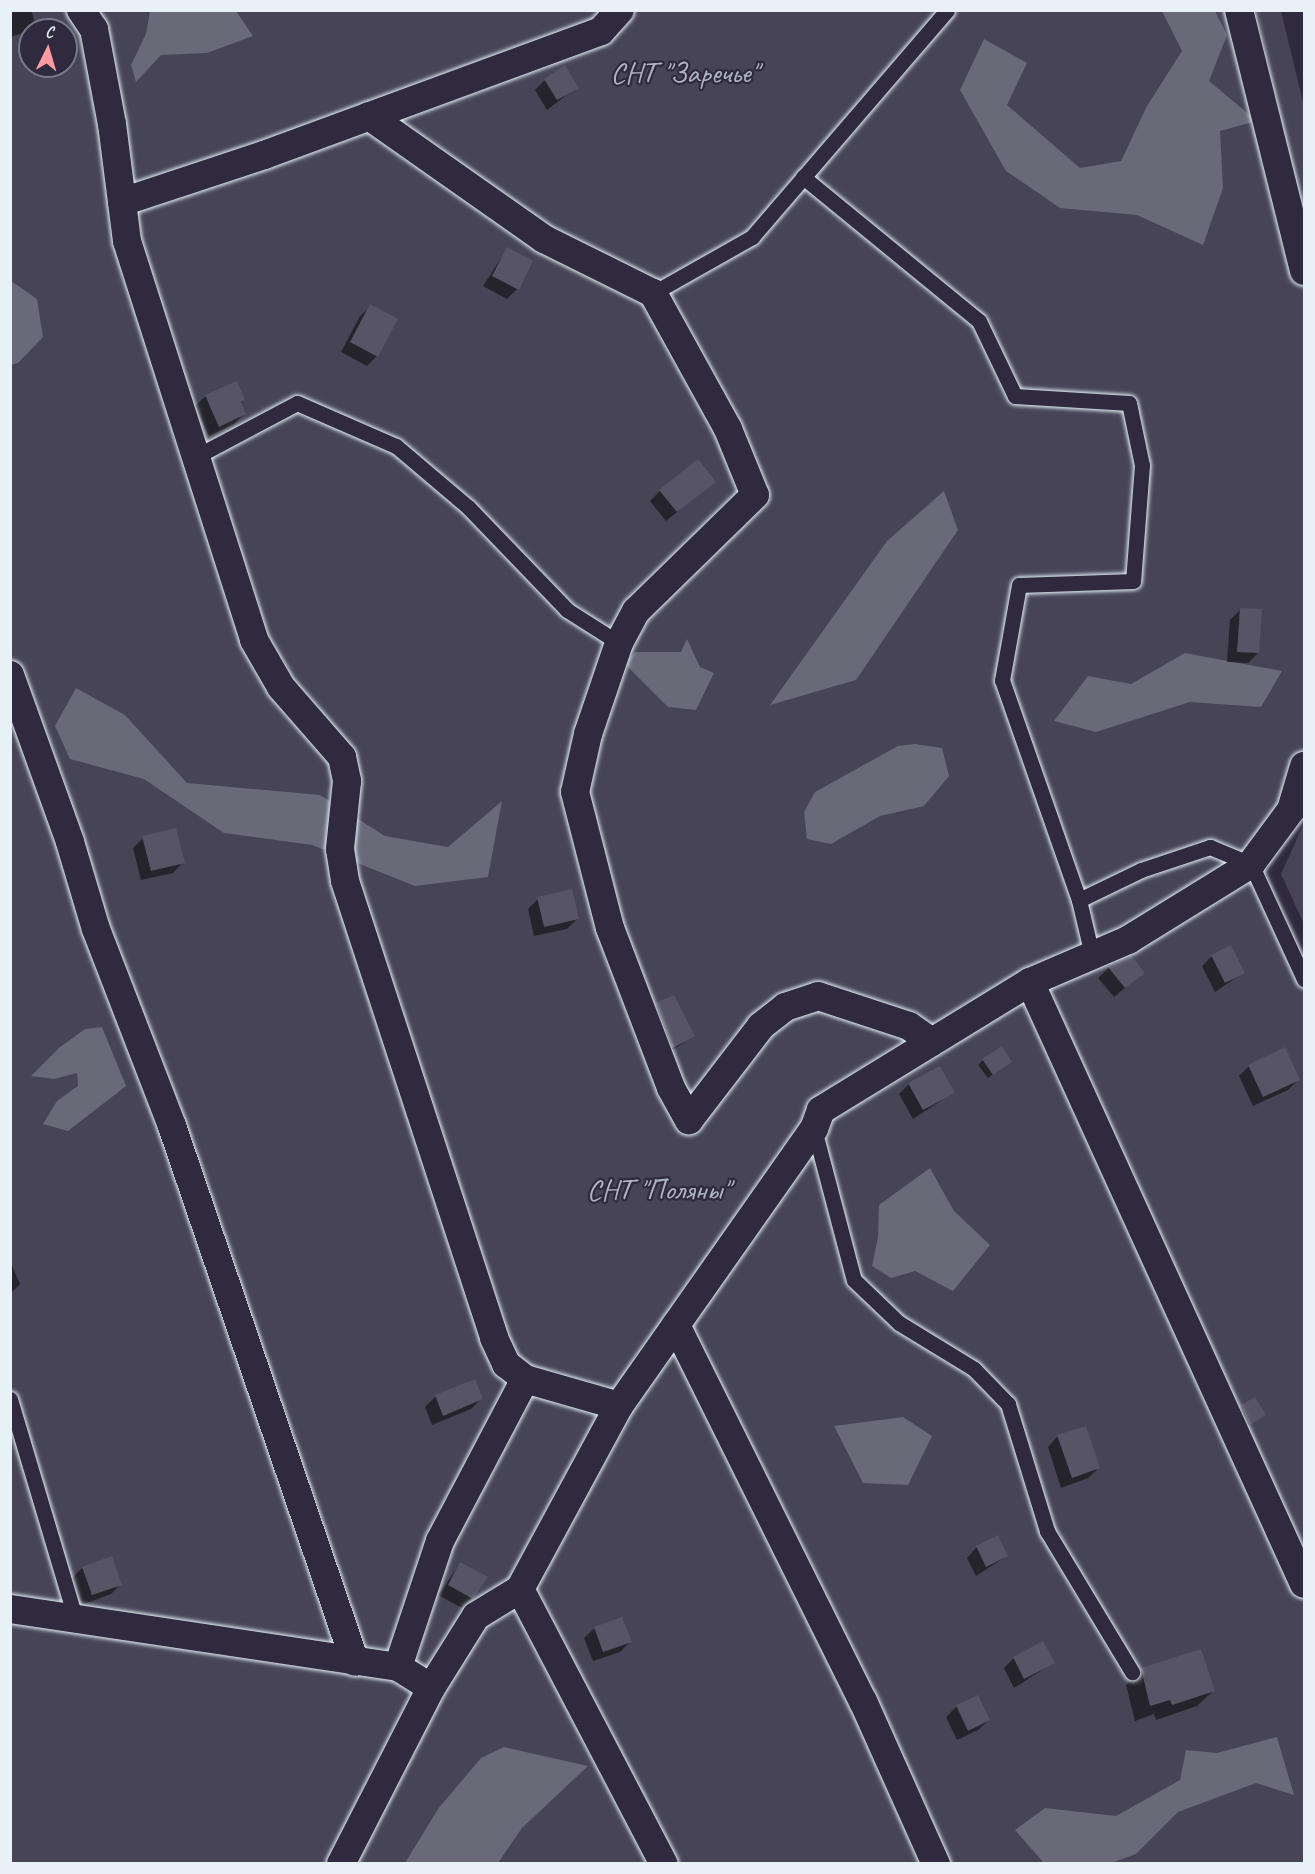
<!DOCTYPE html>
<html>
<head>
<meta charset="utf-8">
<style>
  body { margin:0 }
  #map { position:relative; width:1315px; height:1874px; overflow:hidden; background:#2f2a3d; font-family:Caveat,sans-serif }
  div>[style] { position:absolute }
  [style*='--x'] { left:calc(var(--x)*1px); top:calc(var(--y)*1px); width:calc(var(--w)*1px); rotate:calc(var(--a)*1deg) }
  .green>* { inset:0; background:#464455 }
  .water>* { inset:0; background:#696978 }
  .shadow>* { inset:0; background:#0007 }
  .building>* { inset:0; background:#575565 }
  .roads { filter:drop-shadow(0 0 2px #e8f1f8) drop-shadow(0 0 2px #e8f1f8) }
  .lane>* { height:15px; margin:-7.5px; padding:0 7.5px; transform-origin:7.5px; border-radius:7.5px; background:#2f2a3d }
  .street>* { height:28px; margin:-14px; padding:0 14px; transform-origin:14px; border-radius:14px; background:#2f2a3d }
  span { translate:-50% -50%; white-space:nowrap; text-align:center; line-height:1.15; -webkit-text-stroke:4.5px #2f2a3d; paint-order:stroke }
  .park-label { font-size:30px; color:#afb4bf }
  .frame { position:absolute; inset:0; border:12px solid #e8f1f8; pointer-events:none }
  .north { position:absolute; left:18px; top:18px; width:60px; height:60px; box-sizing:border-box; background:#2f2a3d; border:2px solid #797a88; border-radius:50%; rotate:5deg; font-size:16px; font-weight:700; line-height:24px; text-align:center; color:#e8f1f8 }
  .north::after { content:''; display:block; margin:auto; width:21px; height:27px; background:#ff9aa2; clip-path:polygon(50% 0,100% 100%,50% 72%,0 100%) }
</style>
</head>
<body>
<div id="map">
  <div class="green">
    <div style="clip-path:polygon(evenodd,11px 11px,1239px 11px,1304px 271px,1304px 766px,1251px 864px,1304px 979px,1304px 1863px,11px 1864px,11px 11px,30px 30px,66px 30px,66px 66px,30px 66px,30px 30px)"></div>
    <div style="clip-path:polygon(1257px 11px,1281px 11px,1304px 106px,1304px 226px)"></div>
    <div style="clip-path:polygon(1304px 823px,1304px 924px,1281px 874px)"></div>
  </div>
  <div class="water">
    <div style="clip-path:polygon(150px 11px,236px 11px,253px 36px,207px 53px,161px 55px,136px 82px,131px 65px,146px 34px)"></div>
    <div style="clip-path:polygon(1162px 11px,1215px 11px,1227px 35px,1209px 81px,1257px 121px,1220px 131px,1223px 188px,1203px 245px,1137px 215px,1060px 208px,1006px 171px,960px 90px,984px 39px,1027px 63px,1007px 105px,1080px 168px,1121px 161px,1147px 106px,1182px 51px)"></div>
    <div style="clip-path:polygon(11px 281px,37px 299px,43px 337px,18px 363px,11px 365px)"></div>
    <div style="clip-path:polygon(944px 491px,958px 530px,856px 680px,770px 705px,887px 541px)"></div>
    <div style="clip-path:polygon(687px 639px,700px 667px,714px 673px,696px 710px,668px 707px,625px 664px,635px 652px,681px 652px)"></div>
    <div style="clip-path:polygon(1185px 653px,1282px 671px,1261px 707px,1190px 702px,1096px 732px,1054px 721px,1088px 676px,1131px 684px)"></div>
    <div style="clip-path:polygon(76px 688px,125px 715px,187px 783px,320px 795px,385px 836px,448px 847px,502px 801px,488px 877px,415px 886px,312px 845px,224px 833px,144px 779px,70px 759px,55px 726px)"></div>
    <div style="clip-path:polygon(915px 744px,942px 748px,949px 776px,924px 806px,880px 816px,831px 844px,807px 839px,804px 812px,815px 792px,898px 746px)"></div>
    <div style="clip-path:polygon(102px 1027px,126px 1086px,68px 1131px,43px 1124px,57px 1101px,78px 1086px,77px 1073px,54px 1079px,31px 1076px,59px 1048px,85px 1029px)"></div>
    <div style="clip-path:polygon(930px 1168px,954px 1211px,990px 1245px,953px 1291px,915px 1271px,891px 1278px,872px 1266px,878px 1237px,879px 1205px)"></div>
    <div style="clip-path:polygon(903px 1417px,932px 1436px,908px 1485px,863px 1483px,834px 1426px)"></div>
    <div style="clip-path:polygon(1277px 1737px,1294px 1795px,1256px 1783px,1178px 1812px,1136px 1854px,1111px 1863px,1044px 1863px,1015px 1830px,1045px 1808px,1116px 1816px,1180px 1780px,1186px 1750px,1217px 1753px)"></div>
    <div style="clip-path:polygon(504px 1747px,588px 1766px,522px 1828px,498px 1863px,405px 1863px,438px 1809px,481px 1758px)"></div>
  </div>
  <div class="shadow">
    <div style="clip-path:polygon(10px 10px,31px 10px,35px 23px,24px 33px,10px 37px)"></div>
    <div style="clip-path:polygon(545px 80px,577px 87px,547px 110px,535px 90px)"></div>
    <div style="clip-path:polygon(507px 249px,517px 289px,507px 299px,483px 286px)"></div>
    <div style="clip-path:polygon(371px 306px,377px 356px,367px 366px,341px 352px,360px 316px)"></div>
    <div style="clip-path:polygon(206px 396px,244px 400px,240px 404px,244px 414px,234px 424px,209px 436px,195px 406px)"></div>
    <div style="clip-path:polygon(714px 482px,666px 521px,650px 501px,660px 491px)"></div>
    <div style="clip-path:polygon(1241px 609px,1258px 653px,1248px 663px,1227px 662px,1230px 620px)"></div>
    <div style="clip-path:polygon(143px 838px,183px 862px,173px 873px,141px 880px,133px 848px)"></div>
    <div style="clip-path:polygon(538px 899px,577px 919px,567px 929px,534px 936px,528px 909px)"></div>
    <div style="clip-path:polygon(1212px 956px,1243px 973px,1215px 992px,1202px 966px)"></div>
    <div style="clip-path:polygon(1131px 958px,1143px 973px,1114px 997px,1098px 978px,1108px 968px)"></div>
    <div style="clip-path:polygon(657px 1005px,693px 1036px,663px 1057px,647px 1015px)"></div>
    <div style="clip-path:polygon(983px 1060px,1010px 1062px,988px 1078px,978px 1065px)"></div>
    <div style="clip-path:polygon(1249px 1066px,1298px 1080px,1288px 1090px,1253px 1106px,1239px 1076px)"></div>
    <div style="clip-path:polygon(909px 1084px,953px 1093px,913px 1119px,899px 1094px)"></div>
    <div style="clip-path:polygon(10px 1261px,20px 1284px,10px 1294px)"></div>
    <div style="clip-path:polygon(474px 1381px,481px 1399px,471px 1409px,432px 1425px,425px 1407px,435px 1397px)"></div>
    <div style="clip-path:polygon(1242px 1407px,1264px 1415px,1245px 1428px,1237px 1411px)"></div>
    <div style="clip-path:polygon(1058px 1436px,1099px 1468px,1088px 1478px,1061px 1488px,1048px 1447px)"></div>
    <div style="clip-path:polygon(977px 1547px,1007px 1556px,976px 1576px,967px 1558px)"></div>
    <div style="clip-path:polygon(460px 1564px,472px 1598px,462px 1608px,438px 1595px)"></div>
    <div style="clip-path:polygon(82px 1568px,121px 1584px,111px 1594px,82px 1605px,72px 1578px)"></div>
    <div style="clip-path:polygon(595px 1628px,630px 1642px,620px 1652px,593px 1661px,584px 1638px)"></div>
    <div style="clip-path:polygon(1014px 1658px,1053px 1663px,1014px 1688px,1004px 1668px)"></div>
    <div style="clip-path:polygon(1142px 1670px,1213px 1691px,1197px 1706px,1156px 1720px,1154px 1714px,1135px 1721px,1126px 1685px)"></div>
    <div style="clip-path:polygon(978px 1697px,989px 1720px,978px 1730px,957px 1740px,946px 1717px,956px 1707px)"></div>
  </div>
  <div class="building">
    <div style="clip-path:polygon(565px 65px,579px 88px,557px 100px,544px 79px)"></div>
    <div style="clip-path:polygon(507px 247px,533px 261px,519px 290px,492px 276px)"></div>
    <div style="clip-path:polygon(370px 304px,398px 319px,378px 357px,350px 342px)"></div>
    <div style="clip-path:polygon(237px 381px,245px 400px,241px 402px,246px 414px,219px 427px,205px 395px)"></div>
    <div style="clip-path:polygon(698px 459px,716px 482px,677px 512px,659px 490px)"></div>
    <div style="clip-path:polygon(1240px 608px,1262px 609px,1259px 653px,1237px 652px)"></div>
    <div style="clip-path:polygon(176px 828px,185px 863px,151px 871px,142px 836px)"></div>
    <div style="clip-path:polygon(572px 889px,579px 919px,544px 927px,537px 897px)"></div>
    <div style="clip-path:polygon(1231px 945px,1245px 973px,1225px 983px,1211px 955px)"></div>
    <div style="clip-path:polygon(1132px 956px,1145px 973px,1125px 988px,1108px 967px)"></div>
    <div style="clip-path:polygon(674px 995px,695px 1036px,673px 1048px,656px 1003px)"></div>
    <div style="clip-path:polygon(1002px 1046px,1012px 1062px,993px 1075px,982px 1059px)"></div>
    <div style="clip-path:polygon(1285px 1047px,1300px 1080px,1263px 1097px,1248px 1065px)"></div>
    <div style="clip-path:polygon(940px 1066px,955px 1093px,923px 1110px,908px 1083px)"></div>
    <div style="clip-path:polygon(475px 1379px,483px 1399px,443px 1416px,435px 1395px)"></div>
    <div style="clip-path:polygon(1255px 1397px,1266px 1415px,1250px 1425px,1241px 1405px)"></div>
    <div style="clip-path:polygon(1086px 1426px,1100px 1468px,1072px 1478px,1057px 1435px)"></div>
    <div style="clip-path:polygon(998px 1535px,1008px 1556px,986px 1567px,976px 1546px)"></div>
    <div style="clip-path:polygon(112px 1556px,122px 1585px,92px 1595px,82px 1567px)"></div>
    <div style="clip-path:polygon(460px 1562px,488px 1577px,473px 1599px,448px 1585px)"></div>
    <div style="clip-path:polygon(622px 1617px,632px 1642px,603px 1652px,594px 1627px)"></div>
    <div style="clip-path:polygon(1043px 1641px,1055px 1663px,1024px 1679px,1013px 1657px)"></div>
    <div style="clip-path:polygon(1201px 1649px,1215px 1691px,1172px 1705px,1170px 1700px,1150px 1706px,1141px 1668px)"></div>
    <div style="clip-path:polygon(978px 1695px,990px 1720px,968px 1731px,956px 1705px)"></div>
  </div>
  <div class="roads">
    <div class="lane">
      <div style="--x:803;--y:177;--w:227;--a:39.3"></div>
      <div style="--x:979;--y:321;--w:83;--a:64.4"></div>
      <div style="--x:1015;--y:396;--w:114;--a:3.5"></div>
      <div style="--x:1129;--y:403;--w:63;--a:78.2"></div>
      <div style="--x:1142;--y:465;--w:116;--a:94.4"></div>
      <div style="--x:1133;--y:581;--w:114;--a:178"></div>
      <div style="--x:1019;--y:585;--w:97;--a:100.1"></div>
      <div style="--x:1002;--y:680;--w:233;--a:70.7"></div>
      <div style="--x:1079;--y:900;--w:57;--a:76.7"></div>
      <div style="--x:653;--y:293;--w:114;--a:-29.5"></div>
      <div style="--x:752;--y:237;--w:299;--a:-49.3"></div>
      <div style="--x:197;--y:456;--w:113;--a:-27.9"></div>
      <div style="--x:297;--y:403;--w:108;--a:23.5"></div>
      <div style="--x:396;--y:446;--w:94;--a:40.3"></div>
      <div style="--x:468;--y:507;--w:143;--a:46.1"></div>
      <div style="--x:567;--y:610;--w:62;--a:32.4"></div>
      <div style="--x:1079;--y:900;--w:69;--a:-25.8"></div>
      <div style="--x:1141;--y:870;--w:73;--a:-18.4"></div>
      <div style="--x:1210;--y:847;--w:44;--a:22.5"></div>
      <div style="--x:1251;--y:864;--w:127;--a:65.3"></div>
      <div style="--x:814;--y:1129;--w:156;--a:75.2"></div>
      <div style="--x:854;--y:1280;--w:62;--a:43.7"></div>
      <div style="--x:899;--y:1323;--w:88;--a:31.5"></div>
      <div style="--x:974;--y:1369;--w:49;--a:45.8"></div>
      <div style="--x:1008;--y:1404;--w:133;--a:72.9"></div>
      <div style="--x:1047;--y:1531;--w:165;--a:58.9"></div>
      <div style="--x:10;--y:1399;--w:231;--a:73.4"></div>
    </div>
    <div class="street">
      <div style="--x:81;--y:10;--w:23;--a:56"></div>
      <div style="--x:94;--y:29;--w:97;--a:79.3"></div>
      <div style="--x:112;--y:124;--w:118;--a:82.7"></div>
      <div style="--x:127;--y:241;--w:419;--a:72.3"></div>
      <div style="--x:254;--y:640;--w:54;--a:60.1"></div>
      <div style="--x:281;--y:687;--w:93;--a:48.9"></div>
      <div style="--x:342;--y:757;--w:25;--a:78"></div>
      <div style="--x:347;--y:781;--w:68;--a:95.9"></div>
      <div style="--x:340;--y:849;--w:32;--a:81"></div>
      <div style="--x:345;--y:881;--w:481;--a:71.9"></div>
      <div style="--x:494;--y:1338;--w:29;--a:65"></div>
      <div style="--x:506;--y:1364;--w:24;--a:38"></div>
      <div style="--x:525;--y:1379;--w:98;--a:16"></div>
      <div style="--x:1239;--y:10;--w:269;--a:76"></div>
      <div style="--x:369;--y:116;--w:214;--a:35.1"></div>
      <div style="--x:544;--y:239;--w:122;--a:26.4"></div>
      <div style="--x:653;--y:293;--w:155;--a:61.1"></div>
      <div style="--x:728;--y:429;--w:71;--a:67.8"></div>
      <div style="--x:755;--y:495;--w:166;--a:135.7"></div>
      <div style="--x:636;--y:611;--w:36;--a:118"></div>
      <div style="--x:619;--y:643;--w:96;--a:108.8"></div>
      <div style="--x:588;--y:734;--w:59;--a:102.6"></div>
      <div style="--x:575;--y:792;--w:140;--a:75.6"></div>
      <div style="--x:610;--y:928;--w:171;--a:69.1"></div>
      <div style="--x:671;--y:1088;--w:37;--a:61"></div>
      <div style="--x:689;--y:1120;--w:118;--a:-52.5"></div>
      <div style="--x:761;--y:1026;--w:31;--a:-38"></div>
      <div style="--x:785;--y:1007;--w:35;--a:-18"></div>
      <div style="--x:818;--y:996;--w:96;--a:18.2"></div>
      <div style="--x:909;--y:1026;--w:28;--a:35"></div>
      <div style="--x:122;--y:202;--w:150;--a:-18.3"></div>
      <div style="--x:264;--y:155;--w:359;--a:-20.2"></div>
      <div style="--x:601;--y:31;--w:28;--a:-48"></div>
      <div style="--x:10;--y:675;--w:177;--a:70.2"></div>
      <div style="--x:70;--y:842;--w:91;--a:73.4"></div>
      <div style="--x:96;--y:929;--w:211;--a:68.9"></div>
      <div style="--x:172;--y:1126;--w:566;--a:71.15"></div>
      <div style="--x:1030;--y:982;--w:661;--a:65.53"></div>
      <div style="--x:676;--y:1325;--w:420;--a:63.6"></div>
      <div style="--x:863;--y:1701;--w:179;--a:65.9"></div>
      <div style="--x:520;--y:1589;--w:310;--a:62.4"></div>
      <div style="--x:10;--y:1609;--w:392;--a:8.5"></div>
      <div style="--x:398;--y:1667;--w:39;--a:32"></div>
      <div style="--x:398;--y:1667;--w:133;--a:-71.6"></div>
      <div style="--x:440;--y:1541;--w:183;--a:-62.3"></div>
      <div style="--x:341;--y:1864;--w:198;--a:-62.9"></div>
      <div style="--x:431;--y:1688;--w:85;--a:-58"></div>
      <div style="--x:476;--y:1616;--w:52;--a:-31.5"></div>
      <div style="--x:520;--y:1589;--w:208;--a:-61.6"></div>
      <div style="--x:619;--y:1406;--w:339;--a:-54.9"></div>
      <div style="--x:814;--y:1129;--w:20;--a:-70"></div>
      <div style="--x:821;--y:1110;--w:245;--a:-31.5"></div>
      <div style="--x:1030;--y:982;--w:107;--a:-23.2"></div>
      <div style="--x:1128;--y:940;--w:145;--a:-31.7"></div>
      <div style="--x:1251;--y:864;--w:67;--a:-53.5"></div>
      <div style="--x:1291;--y:810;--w:46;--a:-73.5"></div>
    </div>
  </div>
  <div class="park-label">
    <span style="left:684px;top:72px">СНТ "Заречье"</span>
    <span style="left:658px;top:1189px">СНТ "Поляны"</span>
  </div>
  <div class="frame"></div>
  <div class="north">С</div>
</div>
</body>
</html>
